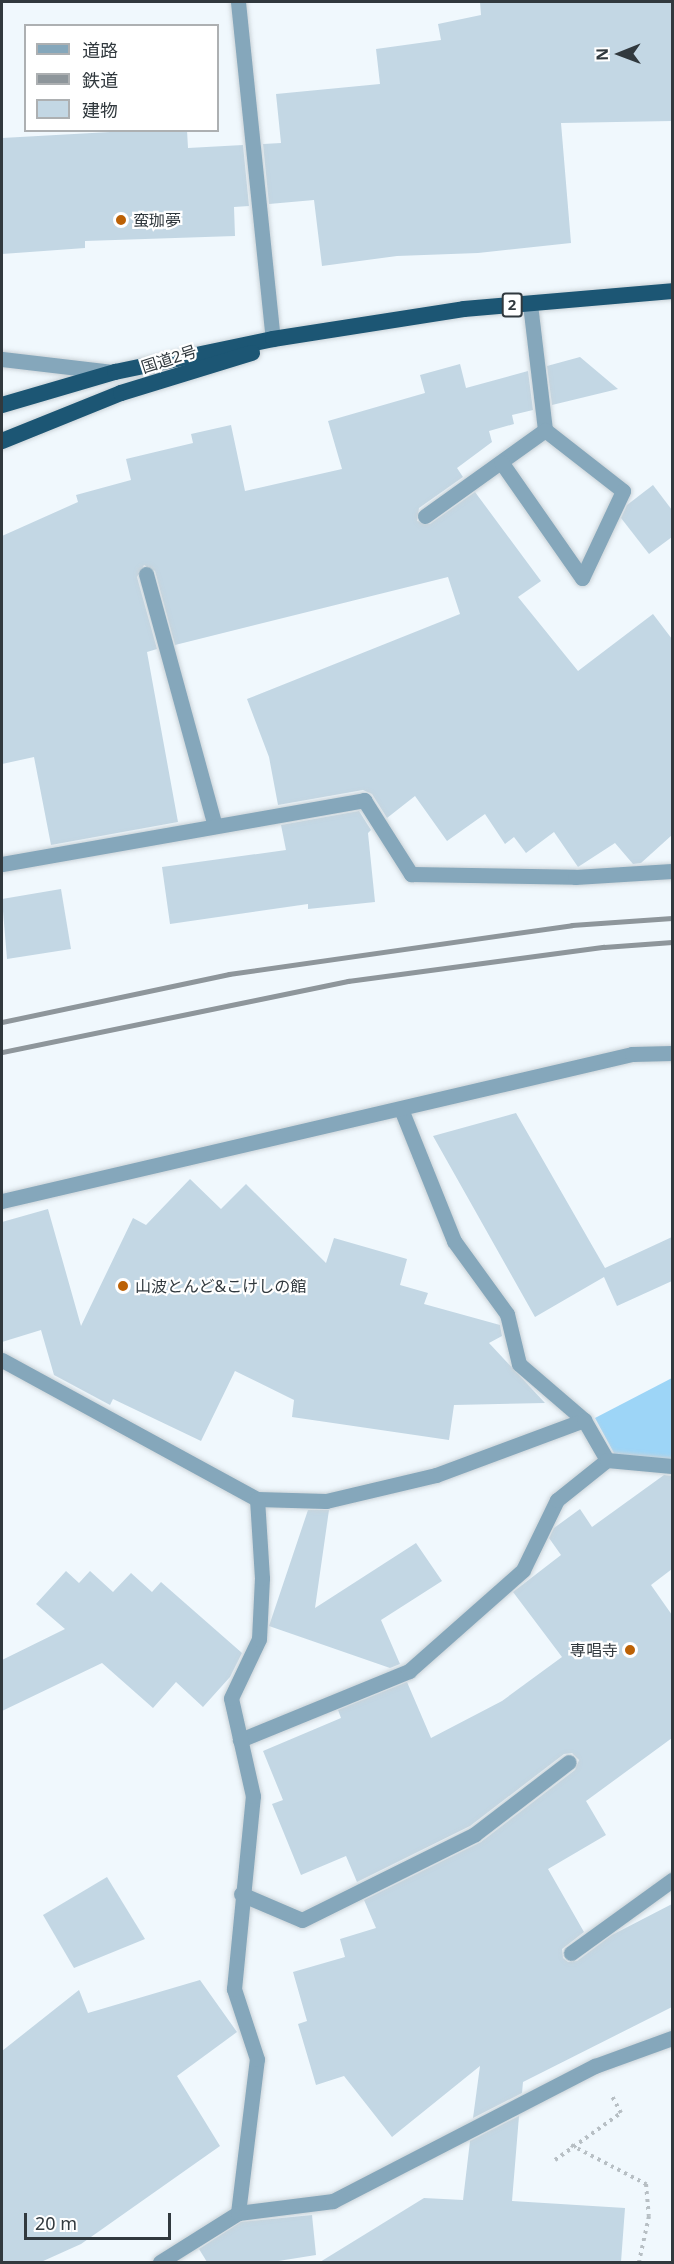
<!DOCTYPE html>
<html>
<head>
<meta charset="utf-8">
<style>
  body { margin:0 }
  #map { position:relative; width:674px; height:2264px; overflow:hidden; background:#f0f8fd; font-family:"Noto Sans","Noto Sans JP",sans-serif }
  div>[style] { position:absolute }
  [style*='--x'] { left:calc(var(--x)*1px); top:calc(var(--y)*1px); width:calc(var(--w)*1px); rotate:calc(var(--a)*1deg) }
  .green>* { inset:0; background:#9dd5f7 }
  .building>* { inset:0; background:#c3d7e4 }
  .path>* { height:4px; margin-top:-2px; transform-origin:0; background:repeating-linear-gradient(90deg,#b7bfc4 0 3px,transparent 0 7.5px) }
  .roads { filter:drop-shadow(0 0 2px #cad2d7) drop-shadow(0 0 2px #cad2d7) }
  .minor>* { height:15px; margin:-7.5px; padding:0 7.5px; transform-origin:7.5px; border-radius:7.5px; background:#85a7bb }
  .trunk>* { height:16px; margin:-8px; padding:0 8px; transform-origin:8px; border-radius:8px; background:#1c5674 }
  .rail>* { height:4.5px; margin:-2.25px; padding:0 2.25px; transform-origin:2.25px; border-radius:2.25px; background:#8e969b }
  .dots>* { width:16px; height:16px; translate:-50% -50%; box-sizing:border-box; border:3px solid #fff; border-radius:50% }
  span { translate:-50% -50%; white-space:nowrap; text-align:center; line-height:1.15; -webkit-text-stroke:4.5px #fff; paint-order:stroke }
  .shield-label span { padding:2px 4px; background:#fff; border:2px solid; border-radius:4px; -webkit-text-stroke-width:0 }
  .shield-label { font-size:15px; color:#31393e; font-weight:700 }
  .poi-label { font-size:16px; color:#31393e }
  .left { translate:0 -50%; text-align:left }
  .right { translate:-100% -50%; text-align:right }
  .street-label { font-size:16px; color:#31393e }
  .frame { position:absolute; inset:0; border:3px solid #31393e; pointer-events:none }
  .legend { position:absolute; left:24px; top:24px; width:195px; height:108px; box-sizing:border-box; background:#fff; border:2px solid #adb0b2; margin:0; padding:8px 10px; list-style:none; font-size:18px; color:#31393e }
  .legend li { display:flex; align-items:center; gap:12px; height:30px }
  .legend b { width:30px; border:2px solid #adb0b2 }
  .north { position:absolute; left:590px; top:24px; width:60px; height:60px; -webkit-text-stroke:4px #fff; paint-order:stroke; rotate:269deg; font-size:16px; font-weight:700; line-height:24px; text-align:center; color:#31393e }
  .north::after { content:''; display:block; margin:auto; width:21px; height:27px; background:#31393e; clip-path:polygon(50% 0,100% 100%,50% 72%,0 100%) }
  .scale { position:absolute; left:24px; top:2213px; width:147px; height:27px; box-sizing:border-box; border:3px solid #31393e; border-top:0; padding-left:8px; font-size:18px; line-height:21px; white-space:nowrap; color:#31393e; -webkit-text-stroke:4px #fff; paint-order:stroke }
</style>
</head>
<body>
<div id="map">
  <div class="green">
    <div style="clip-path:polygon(672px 1378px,672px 1460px,615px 1455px,595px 1418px)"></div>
  </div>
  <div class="building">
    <div style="clip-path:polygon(480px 2px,672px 2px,672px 121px,561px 123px,571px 243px,478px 253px,397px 256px,322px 266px,314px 200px,269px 204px,263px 144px,281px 143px,276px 94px,380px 84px,376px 49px,441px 40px,438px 24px,481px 15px)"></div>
    <div style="clip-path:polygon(146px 130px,187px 130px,188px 148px,243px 145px,249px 206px,234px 207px,235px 236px,85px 241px,85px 248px,2px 254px,2px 138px)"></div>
    <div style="clip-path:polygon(580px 357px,618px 389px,552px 405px,547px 366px)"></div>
    <div style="clip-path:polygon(460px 364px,466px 388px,528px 371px,533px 410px,512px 415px,514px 424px,489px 431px,492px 442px,457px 468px,463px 477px,419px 508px,417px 521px,430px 524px,475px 492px,541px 581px,518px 597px,578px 671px,653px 614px,672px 639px,672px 835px,641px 863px,633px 864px,615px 843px,578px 867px,554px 832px,526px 853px,514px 837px,505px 844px,485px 814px,447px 841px,415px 796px,387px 818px,372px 794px,363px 790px,278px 805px,269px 757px,247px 699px,460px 614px,448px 577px,175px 645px,155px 571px,144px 565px,137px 577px,157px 649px,147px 652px,178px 822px,51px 845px,34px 757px,2px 764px,2px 536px,78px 502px,76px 495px,131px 480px,126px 459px,193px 443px,191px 434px,231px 425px,245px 491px,342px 469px,328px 421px,425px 393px,420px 375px)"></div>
    <div style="clip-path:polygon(653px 485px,672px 510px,672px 537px,649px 554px,621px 518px,627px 505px)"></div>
    <div style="clip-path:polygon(359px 811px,371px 830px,368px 833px,375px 902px,308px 909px,308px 904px,170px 924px,162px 867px,286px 850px,281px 825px)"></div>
    <div style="clip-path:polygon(61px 889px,71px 949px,7px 959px,2px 899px)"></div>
    <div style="clip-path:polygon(516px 1113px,605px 1268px,672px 1237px,672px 1281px,617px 1306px,604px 1277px,535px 1317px,433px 1136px)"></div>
    <div style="clip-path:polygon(190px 1179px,221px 1209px,246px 1184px,326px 1263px,334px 1238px,407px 1259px,400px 1285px,428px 1293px,424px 1304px,500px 1325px,502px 1336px,489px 1343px,545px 1403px,454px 1405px,449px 1440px,292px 1417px,294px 1400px,235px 1371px,201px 1441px,113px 1399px,110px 1405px,54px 1375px,41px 1330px,2px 1342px,2px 1222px,48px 1209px,81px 1326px,133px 1218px,146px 1225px)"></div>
    <div style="clip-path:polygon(664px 1475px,672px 1476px,672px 1569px,651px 1585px,672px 1615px,672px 1738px,586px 1801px,606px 1835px,548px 1869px,584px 1932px,562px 1949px,563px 1958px,568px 1962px,577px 1961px,612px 1935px,672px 1904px,672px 2007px,523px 2082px,522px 2093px,473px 2118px,480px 2066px,392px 2137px,344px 2076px,316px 2085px,298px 2024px,307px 2021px,293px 1972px,345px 1957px,340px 1939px,376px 1928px,364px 1900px,481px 1842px,575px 1770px,579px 1760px,572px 1753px,564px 1754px,470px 1826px,357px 1882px,346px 1856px,301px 1875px,272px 1804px,283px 1800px,263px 1751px,341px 1718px,338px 1710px,407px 1682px,431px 1738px,502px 1701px,562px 1657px,513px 1592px,561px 1555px,549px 1538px,554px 1528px,580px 1509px,592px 1527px)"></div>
    <div style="clip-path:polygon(308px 1510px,329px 1510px,315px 1608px,416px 1543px,442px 1581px,381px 1620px,400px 1664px,390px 1668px,269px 1626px)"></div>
    <div style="clip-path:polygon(66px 1571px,79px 1583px,90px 1571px,113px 1592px,131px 1573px,152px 1592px,161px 1582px,242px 1653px,230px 1677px,203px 1707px,176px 1682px,153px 1708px,102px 1663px,2px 1711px,2px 1660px,65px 1629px,36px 1604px)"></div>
    <div style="clip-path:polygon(107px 1877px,145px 1939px,74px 1968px,43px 1915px)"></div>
    <div style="clip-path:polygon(200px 1980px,237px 2032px,177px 2076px,220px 2146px,81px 2244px,41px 2262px,2px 2262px,2px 2051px,79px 1990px,88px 2013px)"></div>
    <div style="clip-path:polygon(519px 2116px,512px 2201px,625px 2208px,621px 2262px,320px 2262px,424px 2198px,463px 2200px,470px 2141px)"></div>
    <div style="clip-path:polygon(312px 2215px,316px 2255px,272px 2262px,207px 2262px,199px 2249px,241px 2222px)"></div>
  </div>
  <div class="path">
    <div style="--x:571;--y:2145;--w:85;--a:27.5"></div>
    <div style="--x:646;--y:2184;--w:32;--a:85"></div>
    <div style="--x:649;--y:2216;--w:47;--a:102.3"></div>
    <div style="--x:555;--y:2160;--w:81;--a:-35.5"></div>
    <div style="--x:621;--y:2113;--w:19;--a:-118"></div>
  </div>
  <div class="roads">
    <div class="minor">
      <div style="--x:238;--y:2;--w:339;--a:84.1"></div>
      <div style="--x:530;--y:304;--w:127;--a:83.2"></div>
      <div style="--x:2;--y:359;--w:111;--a:6.7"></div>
      <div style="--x:425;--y:516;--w:148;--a:-35.6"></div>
      <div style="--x:545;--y:430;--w:99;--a:38"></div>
      <div style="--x:623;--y:491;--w:96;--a:115.2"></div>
      <div style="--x:582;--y:578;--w:141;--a:-124.9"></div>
      <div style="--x:146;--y:574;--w:261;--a:74.7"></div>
      <div style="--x:2;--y:864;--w:368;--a:-10"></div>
      <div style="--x:364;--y:800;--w:88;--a:57.6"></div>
      <div style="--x:411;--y:874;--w:164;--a:1"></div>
      <div style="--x:575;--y:877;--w:97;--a:-3.5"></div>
      <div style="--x:401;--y:1109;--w:142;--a:68.1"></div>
      <div style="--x:454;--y:1241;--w:90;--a:54"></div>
      <div style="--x:507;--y:1314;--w:51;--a:76.5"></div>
      <div style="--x:519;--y:1364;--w:86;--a:40.7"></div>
      <div style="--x:2;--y:1201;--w:647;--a:-13.13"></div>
      <div style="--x:632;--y:1054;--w:40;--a:-1.4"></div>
      <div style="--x:2;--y:1360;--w:290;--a:28.6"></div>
      <div style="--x:257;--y:1499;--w:69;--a:1.7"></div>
      <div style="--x:326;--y:1501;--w:113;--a:-13.3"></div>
      <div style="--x:436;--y:1475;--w:158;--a:-20.4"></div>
      <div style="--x:584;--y:1420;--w:46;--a:60.1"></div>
      <div style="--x:240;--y:1740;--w:183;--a:-22.2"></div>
      <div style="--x:409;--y:1671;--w:152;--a:-41.5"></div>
      <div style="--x:523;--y:1570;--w:78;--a:-64.1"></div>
      <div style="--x:557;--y:1500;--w:64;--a:-38.7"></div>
      <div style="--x:607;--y:1460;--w:65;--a:5.3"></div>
      <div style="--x:241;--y:1894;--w:66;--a:23.1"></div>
      <div style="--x:302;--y:1920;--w:193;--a:-26.4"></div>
      <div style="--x:475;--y:1834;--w:118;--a:-37.5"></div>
      <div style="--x:571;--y:1953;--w:125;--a:-35.9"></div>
      <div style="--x:238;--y:2213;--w:155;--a:-83"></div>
      <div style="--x:257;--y:2059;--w:74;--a:-108.2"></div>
      <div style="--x:234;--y:1989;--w:194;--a:-84.4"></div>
      <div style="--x:253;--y:1796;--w:100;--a:-102.7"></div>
      <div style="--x:231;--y:1698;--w:65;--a:-64.6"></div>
      <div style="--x:259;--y:1639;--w:61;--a:-87.2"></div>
      <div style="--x:262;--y:1578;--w:79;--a:-93.6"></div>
      <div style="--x:160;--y:2262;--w:92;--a:-32.1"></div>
      <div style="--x:238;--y:2213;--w:96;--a:-7.2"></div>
      <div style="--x:333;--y:2201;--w:295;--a:-27.3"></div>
      <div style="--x:595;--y:2066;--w:82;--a:-20"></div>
    </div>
    <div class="trunk">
      <div style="--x:2;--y:405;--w:118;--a:-16.3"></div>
      <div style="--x:115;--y:372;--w:161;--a:-11.8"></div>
      <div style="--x:273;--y:339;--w:193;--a:-8.9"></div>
      <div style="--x:464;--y:309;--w:209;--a:-4.9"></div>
      <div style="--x:2;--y:441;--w:128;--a:-22"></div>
      <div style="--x:121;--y:393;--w:137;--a:-17"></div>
    </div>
  </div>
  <div class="rail">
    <div style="--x:2;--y:1022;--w:232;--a:-11.9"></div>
    <div style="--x:229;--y:974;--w:346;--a:-8.1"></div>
    <div style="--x:572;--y:925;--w:100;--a:-4"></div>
    <div style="--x:2;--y:1052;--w:353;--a:-11.6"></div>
    <div style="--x:348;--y:981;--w:258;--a:-7.6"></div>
    <div style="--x:604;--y:947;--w:68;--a:-4.2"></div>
  </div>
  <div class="dots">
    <div style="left:121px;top:220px;background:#bc6105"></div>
    <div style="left:123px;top:1286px;background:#bc6105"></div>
    <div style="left:630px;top:1650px;background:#bc6105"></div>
  </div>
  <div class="shield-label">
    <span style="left:512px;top:305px">2</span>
  </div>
  <div class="poi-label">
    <span class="left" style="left:133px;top:220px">蛮珈夢</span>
    <span class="left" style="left:135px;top:1286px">山波とんど&amp;こけしの館</span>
    <span class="right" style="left:618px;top:1650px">専唱寺</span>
  </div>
  <div class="street-label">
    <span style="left:169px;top:359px;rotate:-18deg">国道2号</span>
  </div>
  <div class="frame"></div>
  <ul class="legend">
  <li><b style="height:8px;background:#85a7bb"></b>道路</li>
  <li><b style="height:8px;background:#8e969b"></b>鉄道</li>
  <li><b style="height:16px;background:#c3d7e4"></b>建物</li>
  </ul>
  <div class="north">N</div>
  <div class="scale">20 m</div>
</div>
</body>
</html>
